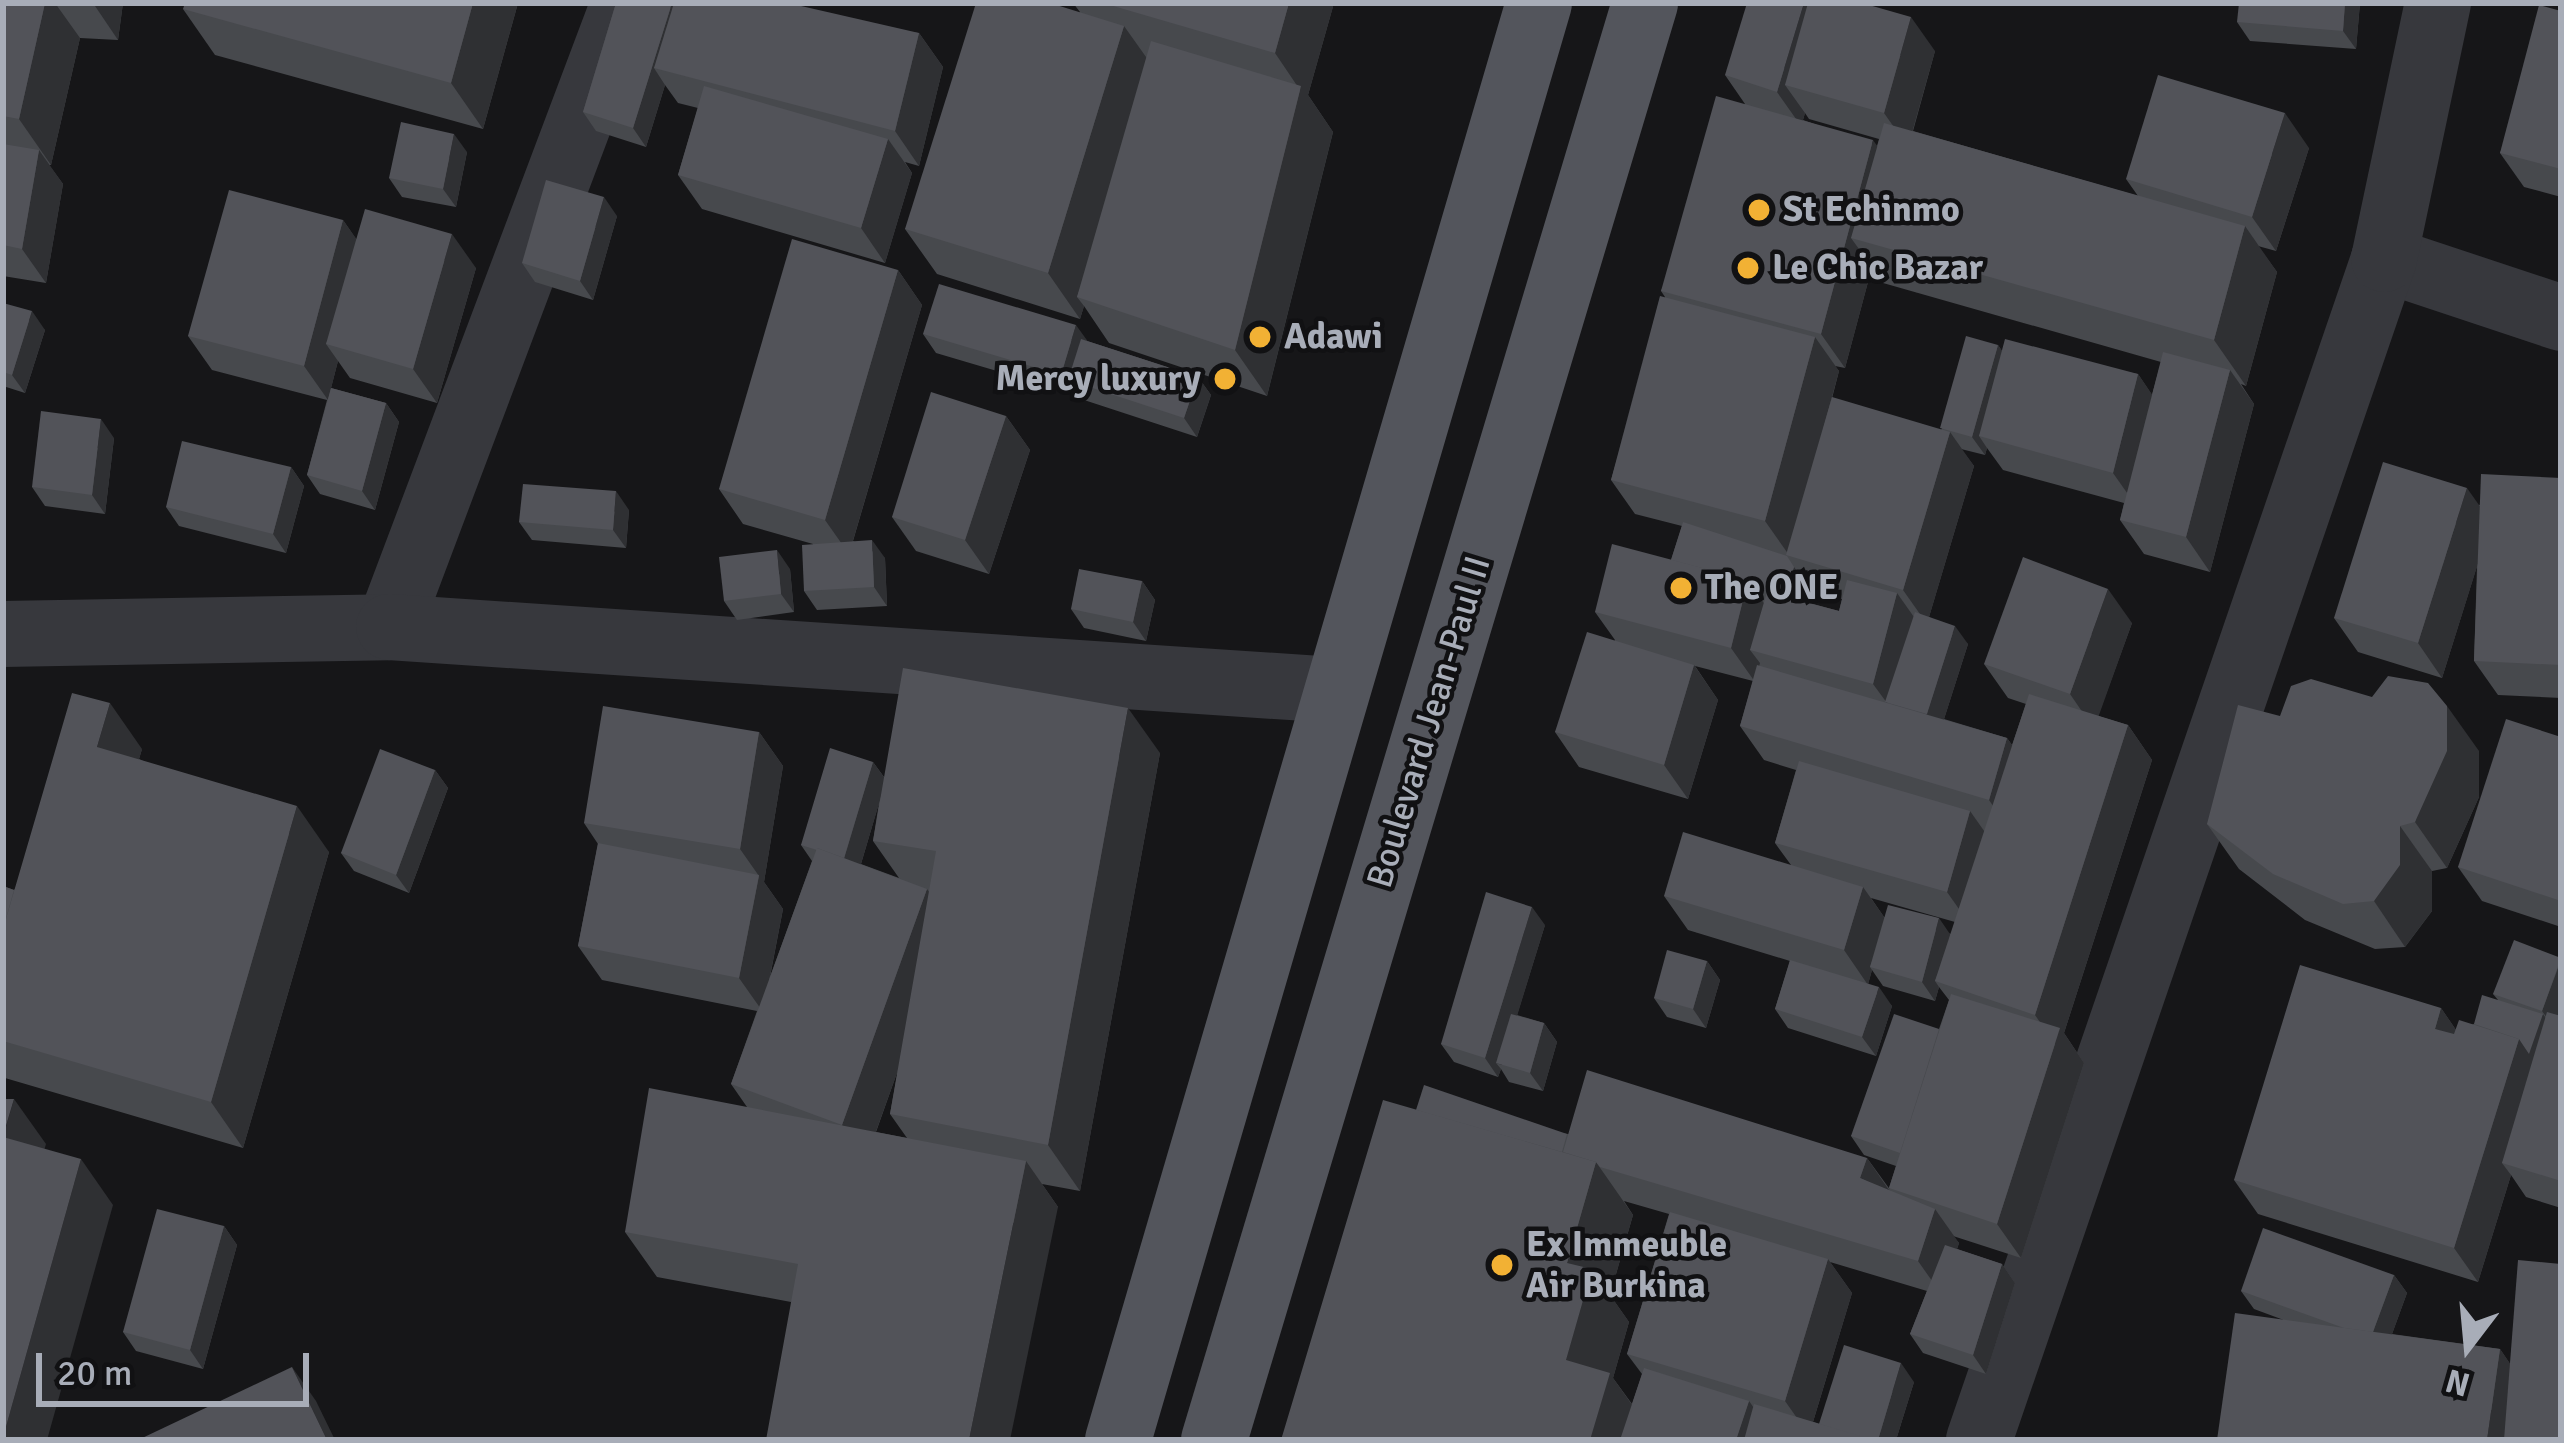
<!DOCTYPE html>
<html>
<head>
<meta charset="utf-8">
<style>
  body { margin:0 }
  #map { position:relative; width:2564px; height:1443px; overflow:hidden; background:#161618; font-family:Signika,sans-serif }
  div>[style] { position:absolute }
  [style*='--x'] { left:calc(var(--x)*1px); top:calc(var(--y)*1px); width:calc(var(--w)*1px); rotate:calc(var(--a)*1deg) }
  .minor>* { height:66px; margin:-33px; padding:0 33px; transform-origin:33px; border-radius:33px; background:#37383d }
  .major>* { height:66px; margin:-33px; padding:0 33px; transform-origin:33px; border-radius:33px; background:#53555c }
  .wall>* { inset:0; background:#47494d }
  .shaded-wall>* { inset:0; background:#2f3033 }
  .building>* { inset:0; background:#525359 }
  .dots>* { width:33px; height:33px; translate:-50% -50%; box-sizing:border-box; border:6px solid #111113; border-radius:50% }
  span { translate:-50% -50%; white-space:nowrap; text-align:center; line-height:1.15; -webkit-text-stroke:9px #111113; paint-order:stroke }
  .poi-label { font-size:36px; color:#a8adb8; font-weight:700 }
  .left { translate:0 -50%; text-align:left }
  .right { translate:-100% -50%; text-align:right }
  .street-label { font-size:36px; color:#a8adb8 }
  .frame { position:absolute; inset:0; border:6px solid #a8adb8; pointer-events:none }
  .north { position:absolute; left:2408px; top:1287px; width:120px; height:120px; -webkit-text-stroke:9px #111113; paint-order:stroke; rotate:196deg; font-size:33px; font-weight:700; line-height:48px; text-align:center; color:#a8adb8 }
  .north::after { content:''; display:block; margin:auto; width:42px; height:54px; background:#a8adb8; clip-path:polygon(50% 0,100% 100%,50% 72%,0 100%) }
  .scale { position:absolute; left:36px; top:1353px; width:273px; height:54px; box-sizing:border-box; border:6px solid #a8adb8; border-top:0; padding-left:15px; font-size:36px; line-height:42px; white-space:nowrap; color:#a8adb8; -webkit-text-stroke:9px #111113; paint-order:stroke }
</style>
</head>
<body>
<div id="map">
  <div class="minor">
    <div style="--x:2384;--y:259;--w:187;--a:18.4"></div>
    <div style="--x:389;--y:627;--w:667;--a:-69.36"></div>
    <div style="--x:3;--y:634;--w:386;--a:-1"></div>
    <div style="--x:389;--y:627;--w:947;--a:3.81"></div>
    <div style="--x:1979;--y:1440;--w:1249;--a:-71.07"></div>
    <div style="--x:2384;--y:259;--w:262;--a:-78.1"></div>
  </div>
  <div class="major">
    <div style="--x:1118;--y:1440;--w:1497;--a:-73.67"></div>
    <div style="--x:1214;--y:1440;--w:1500;--a:-73.3"></div>
  </div>
  <div class="wall">
    <div style="clip-path:polygon(3px 3px,123px 3px,118px 40px,80px 38px,51px 165px,49px 165px,63px 184px,46px 283px,3px 276px)"></div>
    <div style="clip-path:polygon(518px 3px,483px 129px,215px 55px,183px 9px)"></div>
    <div style="clip-path:polygon(616px 3px,919px 33px,943px 67px,919px 166px,905px 162px,912px 173px,885px 263px,702px 209px,678px 175px,698px 108px,678px 103px,665px 85px,646px 147px,596px 131px,583px 112px)"></div>
    <div style="clip-path:polygon(1073px 3px,1334px 3px,1308px 95px,1333px 132px,1267px 396px,1109px 343px,1084px 306px,1080px 319px,937px 274px,905px 229px,1080px 12px)"></div>
    <div style="clip-path:polygon(2360px 3px,2356px 49px,2250px 41px,2237px 22px)"></div>
    <div style="clip-path:polygon(2561px 11px,2561px 197px,2524px 187px,2500px 153px)"></div>
    <div style="clip-path:polygon(evenodd,1935px 51px,1913px 131px,2138px 196px,2126px 179px,2309px 148px,2276px 251px,2258px 246px,2277px 272px,2246px 386px,2241px 384px,2254px 404px,2210px 572px,2144px 554px,2120px 520px,2124px 503px,2003px 470px,1987px 448px,1985px 455px,1961px 449px,1974px 466px,1929px 617px,1968px 644px,1944px 719px,2007px 738px,2012px 745px,2026px 704px,2008px 698px,1984px 664px,2132px 623px,2098px 716px,2128px 725px,2152px 760px,2064px 1033px,2084px 1063px,2021px 1258px,1953px 1236px,1959px 1243px,1957px 1249px,2002px 1264px,2015px 1283px,1986px 1374px,1923px 1353px,1910px 1334px,1927px 1291px,1830px 1262px,1852px 1293px,1813px 1422px,1819px 1424px,1914px 1382px,1896px 1440px,1281px 1440px,1416px 1110px,1568px 1134px,1867px 1158px,1891px 1191px,1889px 1188px,1896px 1166px,1864px 1155px,1851px 1136px,1939px 1029px,1949px 1000px,1939px 987px,1935px 1001px,1883px 986px,1872px 970px,1868px 984px,1892px 1006px,1876px 1056px,1788px 1028px,1775px 1009px,1790px 961px,1688px 930px,1664px 896px,1791px 865px,1775px 843px,1796px 770px,1764px 760px,1740px 726px,1753px 681px,1695px 666px,1718px 700px,1688px 799px,1579px 767px,1555px 732px,1615px 640px,1595px 612px,1671px 560px,1682px 526px,1635px 514px,1611px 480px,1665px 297px,1661px 291px,1745px 104px,1725px 75px,1935px 51px,1805px 113px,1809px 119px,1879px 139px,1877px 146px,1803px 120px,1805px 113px,1935px 51px,1872px 267px,1883px 283px,2161px 362px,2152px 395px,2138px 374px,2002px 351px,1998px 345px,1941px 430px,1829px 410px,1839px 371px,1835px 366px,1845px 368px,1872px 267px,1935px 51px,1807px 586px,1810px 589px,1842px 599px,1839px 611px,1802px 601px,1807px 586px,1935px 51px,1871px 898px,1955px 922px,1951px 934px,1884px 917px,1871px 898px,1935px 51px,1624px 1201px,1669px 1214px,1627px 1354px,1642px 1374px,1632px 1404px,1613px 1378px,1629px 1322px,1610px 1295px,1633px 1215px,1624px 1201px)"></div>
    <div style="clip-path:polygon(467px 152px,456px 207px,402px 197px,389px 178px)"></div>
    <div style="clip-path:polygon(617px 216px,593px 300px,535px 282px,522px 263px)"></div>
    <div style="clip-path:polygon(343px 220px,356px 239px,476px 268px,437px 403px,350px 378px,338px 361px,331px 388px,386px 403px,399px 422px,375px 510px,320px 494px,307px 475px,327px 400px,212px 370px,188px 336px)"></div>
    <div style="clip-path:polygon(898px 270px,922px 305px,853px 541px,885px 558px,887px 606px,817px 610px,804px 591px,813px 544px,743px 524px,719px 489px)"></div>
    <div style="clip-path:polygon(3px 303px,45px 330px,25px 393px,3px 386px)"></div>
    <div style="clip-path:polygon(923px 334px,1087px 341px,1198px 377px,1211px 395px,1197px 437px,1081px 399px,1075px 391px,1074px 394px,936px 353px)"></div>
    <div style="clip-path:polygon(1006px 416px,1030px 450px,989px 574px,916px 551px,892px 517px)"></div>
    <div style="clip-path:polygon(114px 438px,105px 514px,45px 506px,32px 487px)"></div>
    <div style="clip-path:polygon(291px 467px,304px 486px,286px 553px,179px 526px,166px 507px)"></div>
    <div style="clip-path:polygon(2561px 478px,2561px 698px,2498px 695px,2474px 661px,2477px 566px,2442px 678px,2358px 652px,2334px 618px,2479px 505px)"></div>
    <div style="clip-path:polygon(629px 510px,626px 548px,532px 540px,519px 522px)"></div>
    <div style="clip-path:polygon(790px 569px,794px 612px,737px 620px,724px 601px)"></div>
    <div style="clip-path:polygon(1142px 581px,1155px 600px,1146px 641px,1084px 628px,1071px 609px)"></div>
    <div style="clip-path:polygon(2280px 716px,2479px 751px,2479px 797px,2447px 868px,2432px 871px,2432px 911px,2405px 947px,2375px 949px,2305px 920px,2239px 869px,2207px 824px)"></div>
    <div style="clip-path:polygon(evenodd,759px 732px,783px 766px,764px 882px,783px 909px,770px 977px,812px 861px,801px 845px,873px 762px,884px 777px,1160px 753px,1080px 1191px,1042px 1184px,1058px 1207px,791px 1302px,657px 1277px,625px 1232px,747px 1107px,731px 1084px,757px 1011px,602px 980px,578px 946px,598px 844px,584px 823px,759px 732px,879px 803px,873px 841px,899px 878px,861px 864px,879px 803px,759px 732px,898px 1070px,890px 1114px,907px 1138px,876px 1132px,898px 1070px)"></div>
    <div style="clip-path:polygon(2561px 737px,2561px 927px,2482px 901px,2458px 867px)"></div>
    <div style="clip-path:polygon(142px 749px,139px 759px,329px 852px,243px 1148px,5px 1078px,3px 1075px,3px 886px,14px 890px)"></div>
    <div style="clip-path:polygon(435px 770px,448px 788px,409px 893px,354px 871px,341px 853px)"></div>
    <div style="clip-path:polygon(1545px 925px,1517px 1015px,1544px 1023px,1557px 1042px,1543px 1091px,1509px 1082px,1501px 1069px,1498px 1077px,1454px 1062px,1441px 1044px)"></div>
    <div style="clip-path:polygon(2561px 958px,2561px 1208px,2526px 1197px,2511px 1175px,2478px 1282px,2258px 1214px,2234px 1180px,2441px 1008px,2456px 1030px,2474px 1024px,2498px 1000px,2493px 994px)"></div>
    <div style="clip-path:polygon(1707px 961px,1720px 980px,1706px 1028px,1667px 1017px,1654px 998px)"></div>
    <div style="clip-path:polygon(224px 1226px,237px 1245px,203px 1369px,136px 1351px,123px 1332px)"></div>
    <div style="clip-path:polygon(2394px 1275px,2407px 1293px,2392px 1334px,2500px 1349px,2561px 1440px,2281px 1319px,2254px 1309px,2241px 1291px)"></div>
  </div>
  <div class="shaded-wall">
    <div style="clip-path:polygon(45px 3px,55px 3px,80px 38px,51px 165px,19px 119px)"></div>
    <div style="clip-path:polygon(93px 3px,123px 3px,118px 40px)"></div>
    <div style="clip-path:polygon(473px 3px,518px 3px,483px 129px,451px 83px)"></div>
    <div style="clip-path:polygon(672px 3px,690px 3px,654px 68px,665px 85px,646px 147px,633px 128px)"></div>
    <div style="clip-path:polygon(1289px 3px,1334px 3px,1308px 95px,1333px 132px,1267px 396px,1235px 350px,1300px 90px,1275px 53px)"></div>
    <div style="clip-path:polygon(1804px 3px,1839px 3px,1785px 85px,1805px 113px,1801px 126px,1777px 92px)"></div>
    <div style="clip-path:polygon(2345px 3px,2360px 3px,2356px 49px,2343px 31px)"></div>
    <div style="clip-path:polygon(1911px 17px,1935px 51px,1908px 147px,1884px 113px)"></div>
    <div style="clip-path:polygon(1124px 26px,1156px 71px,1077px 297px,1084px 306px,1080px 319px,1048px 273px)"></div>
    <div style="clip-path:polygon(919px 33px,943px 67px,919px 166px,895px 131px)"></div>
    <div style="clip-path:polygon(2285px 113px,2309px 148px,2276px 251px,2252px 217px)"></div>
    <div style="clip-path:polygon(454px 134px,467px 152px,456px 207px,443px 189px)"></div>
    <div style="clip-path:polygon(888px 139px,912px 173px,885px 263px,861px 228px)"></div>
    <div style="clip-path:polygon(1873px 140px,1897px 174px,1851px 238px,1872px 267px,1845px 368px,1821px 334px)"></div>
    <div style="clip-path:polygon(39px 150px,63px 184px,46px 283px,22px 249px)"></div>
    <div style="clip-path:polygon(604px 197px,617px 216px,593px 300px,580px 281px)"></div>
    <div style="clip-path:polygon(343px 220px,367px 254px,326px 344px,338px 361px,328px 400px,304px 366px)"></div>
    <div style="clip-path:polygon(2245px 226px,2277px 272px,2246px 386px,2214px 340px)"></div>
    <div style="clip-path:polygon(452px 234px,476px 268px,437px 403px,413px 369px)"></div>
    <div style="clip-path:polygon(898px 270px,922px 305px,849px 554px,825px 520px)"></div>
    <div style="clip-path:polygon(32px 311px,45px 330px,25px 393px,12px 375px)"></div>
    <div style="clip-path:polygon(1076px 325px,1089px 343px,1068px 380px,1075px 391px,1074px 394px,1061px 375px)"></div>
    <div style="clip-path:polygon(1815px 337px,1839px 371px,1789px 555px,1765px 521px)"></div>
    <div style="clip-path:polygon(1998px 345px,2011px 364px,1979px 436px,1987px 448px,1985px 455px,1972px 437px)"></div>
    <div style="clip-path:polygon(2230px 370px,2254px 404px,2210px 572px,2186px 537px)"></div>
    <div style="clip-path:polygon(2138px 374px,2162px 409px,2137px 507px,2113px 473px)"></div>
    <div style="clip-path:polygon(1198px 377px,1211px 395px,1197px 437px,1184px 418px)"></div>
    <div style="clip-path:polygon(386px 403px,399px 422px,375px 510px,362px 491px)"></div>
    <div style="clip-path:polygon(1006px 416px,1030px 450px,989px 574px,965px 540px)"></div>
    <div style="clip-path:polygon(101px 419px,114px 438px,105px 514px,92px 495px)"></div>
    <div style="clip-path:polygon(1950px 432px,1974px 466px,1927px 624px,1903px 590px)"></div>
    <div style="clip-path:polygon(291px 467px,304px 486px,286px 553px,273px 534px)"></div>
    <div style="clip-path:polygon(2467px 488px,2491px 522px,2442px 678px,2418px 643px)"></div>
    <div style="clip-path:polygon(616px 491px,629px 510px,626px 548px,613px 530px)"></div>
    <div style="clip-path:polygon(872px 540px,885px 558px,887px 606px,874px 587px)"></div>
    <div style="clip-path:polygon(777px 550px,790px 569px,794px 612px,781px 594px)"></div>
    <div style="clip-path:polygon(1794px 567px,1807px 586px,1797px 615px,1784px 597px)"></div>
    <div style="clip-path:polygon(1748px 580px,1772px 615px,1750px 650px,1760px 663px,1755px 682px,1731px 648px)"></div>
    <div style="clip-path:polygon(1142px 581px,1155px 600px,1146px 641px,1133px 622px)"></div>
    <div style="clip-path:polygon(2108px 589px,2132px 623px,2094px 729px,2070px 694px)"></div>
    <div style="clip-path:polygon(1897px 593px,1921px 627px,1887px 703px,1873px 684px)"></div>
    <div style="clip-path:polygon(1955px 626px,1968px 644px,1939px 735px,1926px 716px)"></div>
    <div style="clip-path:polygon(1694px 665px,1718px 700px,1688px 799px,1664px 765px)"></div>
    <div style="clip-path:polygon(110px 703px,142px 749px,129px 793px,97px 747px)"></div>
    <div style="clip-path:polygon(2447px 706px,2479px 751px,2479px 797px,2447px 868px,2415px 822px)"></div>
    <div style="clip-path:polygon(1128px 708px,1160px 753px,1080px 1191px,1048px 1145px)"></div>
    <div style="clip-path:polygon(2128px 725px,2152px 760px,2064px 1033px,2084px 1063px,2021px 1258px,1997px 1224px,2055px 1044px,2035px 1015px)"></div>
    <div style="clip-path:polygon(759px 732px,783px 766px,764px 882px,783px 909px,763px 1012px,739px 978px,759px 876px,740px 849px)"></div>
    <div style="clip-path:polygon(2007px 738px,2031px 772px,2013px 835px,1989px 800px)"></div>
    <div style="clip-path:polygon(873px 762px,886px 780px,857px 877px,844px 859px)"></div>
    <div style="clip-path:polygon(435px 770px,448px 788px,409px 893px,396px 875px)"></div>
    <div style="clip-path:polygon(297px 806px,329px 852px,243px 1148px,211px 1102px)"></div>
    <div style="clip-path:polygon(1970px 811px,1994px 845px,1971px 926px,1947px 892px)"></div>
    <div style="clip-path:polygon(2400px 826px,2432px 871px,2432px 911px,2405px 947px,2374px 901px)"></div>
    <div style="clip-path:polygon(1863px 887px,1887px 921px,1870px 967px,1872px 970px,1868px 985px,1844px 950px)"></div>
    <div style="clip-path:polygon(927px 889px,951px 923px,866px 1159px,842px 1125px)"></div>
    <div style="clip-path:polygon(1532px 907px,1545px 925px,1502px 1065px,1496px 1063px,1501px 1069px,1498px 1077px,1485px 1058px)"></div>
    <div style="clip-path:polygon(1939px 918px,1952px 937px,1935px 981px,1939px 987px,1935px 1001px,1922px 982px)"></div>
    <div style="clip-path:polygon(2561px 960px,2561px 1013px,2555px 1029px,2542px 1011px)"></div>
    <div style="clip-path:polygon(1707px 961px,1720px 980px,1706px 1028px,1693px 1009px)"></div>
    <div style="clip-path:polygon(1879px 987px,1892px 1006px,1876px 1056px,1862px 1037px)"></div>
    <div style="clip-path:polygon(2441px 1008px,2465px 1043px,2435px 1029px)"></div>
    <div style="clip-path:polygon(2543px 1014px,2556px 1033px,2502px 1163px,2511px 1175px,2478px 1282px,2454px 1248px,2519px 1039px)"></div>
    <div style="clip-path:polygon(1544px 1023px,1557px 1042px,1543px 1091px,1530px 1073px)"></div>
    <div style="clip-path:polygon(14px 1099px,46px 1144px,35px 1182px,3px 1137px)"></div>
    <div style="clip-path:polygon(1867px 1158px,1891px 1193px,1860px 1178px)"></div>
    <div style="clip-path:polygon(81px 1159px,113px 1205px,47px 1440px,8px 1440px,4px 1434px)"></div>
    <div style="clip-path:polygon(1026px 1161px,1058px 1207px,1010px 1440px,969px 1440px)"></div>
    <div style="clip-path:polygon(1596px 1162px,1633px 1215px,1610px 1295px,1629px 1322px,1613px 1378px,1647px 1426px,1643px 1440px,1590px 1440px,1566px 1360px,1567px 1263px)"></div>
    <div style="clip-path:polygon(1935px 1209px,1959px 1243px,1942px 1295px,1918px 1261px)"></div>
    <div style="clip-path:polygon(224px 1226px,237px 1245px,203px 1369px,190px 1350px)"></div>
    <div style="clip-path:polygon(1828px 1259px,1852px 1293px,1809px 1435px,1785px 1401px)"></div>
    <div style="clip-path:polygon(2002px 1264px,2015px 1283px,1986px 1374px,1973px 1355px)"></div>
    <div style="clip-path:polygon(2394px 1275px,2407px 1293px,2384px 1356px,2371px 1337px)"></div>
    <div style="clip-path:polygon(2500px 1349px,2524px 1384px,2516px 1440px,2487px 1440px)"></div>
    <div style="clip-path:polygon(1901px 1363px,1914px 1382px,1896px 1440px,1878px 1440px)"></div>
    <div style="clip-path:polygon(292px 1367px,316px 1401px,335px 1440px,327px 1440px)"></div>
    <div style="clip-path:polygon(1749px 1401px,1773px 1435px,1772px 1440px,1736px 1440px)"></div>
  </div>
  <div class="building">
    <div style="clip-path:polygon(3px 3px,45px 3px,19px 119px,3px 116px)"></div>
    <div style="clip-path:polygon(185px 3px,473px 3px,451px 83px,183px 9px)"></div>
    <div style="clip-path:polygon(616px 3px,672px 3px,633px 128px,583px 112px)"></div>
    <div style="clip-path:polygon(674px 3px,788px 3px,919px 33px,895px 131px,654px 68px)"></div>
    <div style="clip-path:polygon(976px 3px,1050px 3px,1124px 26px,1048px 273px,905px 229px)"></div>
    <div style="clip-path:polygon(1103px 3px,1289px 3px,1275px 53px)"></div>
    <div style="clip-path:polygon(1747px 3px,1804px 3px,1777px 92px,1725px 75px)"></div>
    <div style="clip-path:polygon(1808px 3px,1862px 3px,1911px 17px,1884px 113px,1785px 85px)"></div>
    <div style="clip-path:polygon(2239px 3px,2345px 3px,2343px 31px,2237px 22px)"></div>
    <div style="clip-path:polygon(2539px 5px,2561px 11px,2561px 169px,2500px 153px)"></div>
    <div style="clip-path:polygon(1151px 41px,1301px 86px,1235px 350px,1077px 297px)"></div>
    <div style="clip-path:polygon(2158px 75px,2285px 113px,2252px 217px,2126px 179px)"></div>
    <div style="clip-path:polygon(704px 86px,888px 139px,861px 228px,678px 175px)"></div>
    <div style="clip-path:polygon(1716px 96px,1873px 140px,1821px 334px,1661px 291px)"></div>
    <div style="clip-path:polygon(401px 122px,454px 134px,443px 189px,389px 178px)"></div>
    <div style="clip-path:polygon(1884px 123px,2245px 226px,2214px 340px,1851px 238px)"></div>
    <div style="clip-path:polygon(3px 144px,39px 150px,22px 249px,3px 245px)"></div>
    <div style="clip-path:polygon(546px 180px,604px 197px,580px 281px,522px 263px)"></div>
    <div style="clip-path:polygon(229px 190px,343px 220px,304px 366px,188px 336px)"></div>
    <div style="clip-path:polygon(365px 209px,452px 234px,413px 369px,326px 344px)"></div>
    <div style="clip-path:polygon(792px 239px,898px 270px,825px 520px,719px 489px)"></div>
    <div style="clip-path:polygon(939px 284px,1076px 325px,1061px 375px,923px 334px)"></div>
    <div style="clip-path:polygon(1660px 296px,1815px 337px,1765px 521px,1611px 480px)"></div>
    <div style="clip-path:polygon(3px 303px,32px 311px,12px 375px,3px 372px)"></div>
    <div style="clip-path:polygon(1966px 336px,1998px 345px,1972px 437px,1940px 428px)"></div>
    <div style="clip-path:polygon(1081px 339px,1198px 377px,1184px 418px,1068px 380px)"></div>
    <div style="clip-path:polygon(2005px 339px,2138px 374px,2113px 473px,1979px 436px)"></div>
    <div style="clip-path:polygon(2163px 352px,2230px 370px,2186px 537px,2120px 520px)"></div>
    <div style="clip-path:polygon(331px 388px,386px 403px,362px 491px,307px 475px)"></div>
    <div style="clip-path:polygon(931px 392px,1006px 416px,965px 540px,892px 517px)"></div>
    <div style="clip-path:polygon(1832px 397px,1950px 432px,1903px 590px,1786px 555px)"></div>
    <div style="clip-path:polygon(41px 411px,101px 419px,92px 495px,32px 487px)"></div>
    <div style="clip-path:polygon(182px 441px,291px 467px,273px 534px,166px 507px)"></div>
    <div style="clip-path:polygon(2383px 462px,2467px 488px,2418px 643px,2334px 618px)"></div>
    <div style="clip-path:polygon(2481px 474px,2561px 478px,2561px 665px,2474px 661px)"></div>
    <div style="clip-path:polygon(523px 484px,616px 491px,613px 530px,519px 522px)"></div>
    <div style="clip-path:polygon(1683px 522px,1787px 556px,1794px 567px,1784px 597px,1753px 586px,1748px 580px,1671px 560px)"></div>
    <div style="clip-path:polygon(872px 540px,874px 587px,804px 591px,802px 545px)"></div>
    <div style="clip-path:polygon(1612px 544px,1748px 580px,1731px 648px,1595px 612px)"></div>
    <div style="clip-path:polygon(777px 550px,781px 594px,724px 601px,719px 557px)"></div>
    <div style="clip-path:polygon(2023px 557px,2108px 589px,2070px 694px,1984px 664px)"></div>
    <div style="clip-path:polygon(1079px 569px,1142px 581px,1133px 622px,1071px 609px)"></div>
    <div style="clip-path:polygon(1847px 580px,1897px 593px,1873px 684px,1750px 650px,1767px 592px,1839px 611px)"></div>
    <div style="clip-path:polygon(1915px 612px,1955px 626px,1927px 714px,1885px 702px)"></div>
    <div style="clip-path:polygon(1587px 632px,1694px 665px,1664px 765px,1555px 732px)"></div>
    <div style="clip-path:polygon(1757px 665px,2007px 738px,1989px 800px,1740px 726px)"></div>
    <div style="clip-path:polygon(903px 668px,1128px 708px,1048px 1145px,890px 1114px,936px 851px,873px 841px)"></div>
    <div style="clip-path:polygon(2388px 676px,2428px 683px,2447px 706px,2447px 751px,2415px 822px,2400px 826px,2400px 865px,2374px 901px,2343px 904px,2273px 874px,2207px 824px,2238px 705px,2280px 716px,2291px 686px,2311px 679px,2372px 697px)"></div>
    <div style="clip-path:polygon(72px 693px,110px 703px,97px 747px,297px 806px,211px 1102px,3px 1041px,3px 929px)"></div>
    <div style="clip-path:polygon(2029px 694px,2128px 725px,2035px 1015px,1935px 981px)"></div>
    <div style="clip-path:polygon(603px 706px,759px 732px,740px 849px,584px 823px)"></div>
    <div style="clip-path:polygon(2506px 719px,2561px 737px,2561px 901px,2458px 867px)"></div>
    <div style="clip-path:polygon(830px 748px,873px 762px,844px 858px,817px 848px,817px 850px,801px 845px)"></div>
    <div style="clip-path:polygon(380px 749px,435px 770px,396px 875px,341px 853px)"></div>
    <div style="clip-path:polygon(1799px 761px,1970px 811px,1947px 892px,1775px 843px)"></div>
    <div style="clip-path:polygon(1683px 832px,1863px 887px,1844px 950px,1664px 896px)"></div>
    <div style="clip-path:polygon(598px 843px,759px 875px,739px 978px,578px 946px)"></div>
    <div style="clip-path:polygon(817px 848px,927px 889px,842px 1125px,731px 1084px)"></div>
    <div style="clip-path:polygon(3px 886px,14px 890px,3px 929px)"></div>
    <div style="clip-path:polygon(1486px 892px,1532px 907px,1485px 1058px,1441px 1044px)"></div>
    <div style="clip-path:polygon(1888px 905px,1939px 918px,1922px 982px,1870px 967px)"></div>
    <div style="clip-path:polygon(2514px 940px,2561px 958px,2542px 1011px,2493px 994px)"></div>
    <div style="clip-path:polygon(1667px 950px,1707px 961px,1693px 1009px,1654px 998px)"></div>
    <div style="clip-path:polygon(1790px 960px,1879px 987px,1862px 1037px,1775px 1009px)"></div>
    <div style="clip-path:polygon(2300px 965px,2441px 1008px,2435px 1029px,2454px 1034px,2459px 1020px,2519px 1039px,2454px 1248px,2234px 1180px)"></div>
    <div style="clip-path:polygon(1951px 994px,2060px 1028px,1997px 1224px,1889px 1188px)"></div>
    <div style="clip-path:polygon(2482px 995px,2543px 1014px,2529px 1054px,2519px 1039px,2474px 1024px)"></div>
    <div style="clip-path:polygon(2547px 1012px,2561px 1016px,2561px 1181px,2502px 1163px)"></div>
    <div style="clip-path:polygon(1511px 1014px,1544px 1023px,1530px 1073px,1496px 1063px)"></div>
    <div style="clip-path:polygon(1894px 1014px,1939px 1029px,1900px 1153px,1851px 1136px)"></div>
    <div style="clip-path:polygon(1587px 1070px,1867px 1158px,1860px 1178px,1935px 1209px,1918px 1261px,1600px 1167px,1596px 1162px,1563px 1152px)"></div>
    <div style="clip-path:polygon(1424px 1085px,1567px 1134px,1562px 1152px,1416px 1110px)"></div>
    <div style="clip-path:polygon(649px 1088px,1026px 1161px,969px 1440px,766px 1440px,798px 1264px,625px 1232px)"></div>
    <div style="clip-path:polygon(3px 1099px,14px 1099px,3px 1136px)"></div>
    <div style="clip-path:polygon(1383px 1100px,1596px 1162px,1567px 1263px,1592px 1269px,1566px 1360px,1610px 1373px,1590px 1440px,1281px 1440px)"></div>
    <div style="clip-path:polygon(3px 1137px,81px 1159px,4px 1434px,3px 1434px)"></div>
    <div style="clip-path:polygon(157px 1209px,224px 1226px,190px 1350px,123px 1332px)"></div>
    <div style="clip-path:polygon(1670px 1212px,1828px 1259px,1785px 1401px,1627px 1354px)"></div>
    <div style="clip-path:polygon(2263px 1228px,2394px 1275px,2373px 1332px,2344px 1328px,2241px 1291px)"></div>
    <div style="clip-path:polygon(1945px 1245px,2002px 1264px,1973px 1355px,1910px 1334px)"></div>
    <div style="clip-path:polygon(2518px 1260px,2561px 1264px,2561px 1440px,2504px 1440px)"></div>
    <div style="clip-path:polygon(2235px 1313px,2500px 1349px,2487px 1440px,2217px 1440px)"></div>
    <div style="clip-path:polygon(1844px 1345px,1901px 1363px,1878px 1440px,1869px 1440px,1819px 1424px)"></div>
    <div style="clip-path:polygon(292px 1367px,327px 1440px,138px 1440px)"></div>
    <div style="clip-path:polygon(1644px 1368px,1749px 1401px,1736px 1440px,1620px 1440px)"></div>
    <div style="clip-path:polygon(1754px 1404px,1860px 1436px,1859px 1440px,1744px 1440px)"></div>
  </div>
  <div class="dots">
    <div style="left:1759px;top:210px;background:#f2b134"></div>
    <div style="left:1748px;top:268px;background:#f2b134"></div>
    <div style="left:1260px;top:337px;background:#f2b134"></div>
    <div style="left:1225px;top:379px;background:#f2b134"></div>
    <div style="left:1681px;top:588px;background:#f2b134"></div>
    <div style="left:1502px;top:1265px;background:#f2b134"></div>
  </div>
  <div class="poi-label">
    <span class="left" style="left:1783px;top:210px">St Echinmo</span>
    <span class="left" style="left:1772px;top:268px">Le Chic Bazar</span>
    <span class="left" style="left:1284px;top:337px">Adawi</span>
    <span class="right" style="left:1201px;top:379px">Mercy luxury</span>
    <span class="left" style="left:1705px;top:588px">The ONE</span>
    <span class="left" style="left:1526px;top:1265px">Ex Immeuble<br>Air Burkina</span>
  </div>
  <div class="street-label">
    <span style="left:1429px;top:722px;rotate:-73deg">Boulevard Jean-Paul II</span>
  </div>
  <div class="frame"></div>
  <div class="north">N</div>
  <div class="scale">20 m</div>
</div>
</body>
</html>
